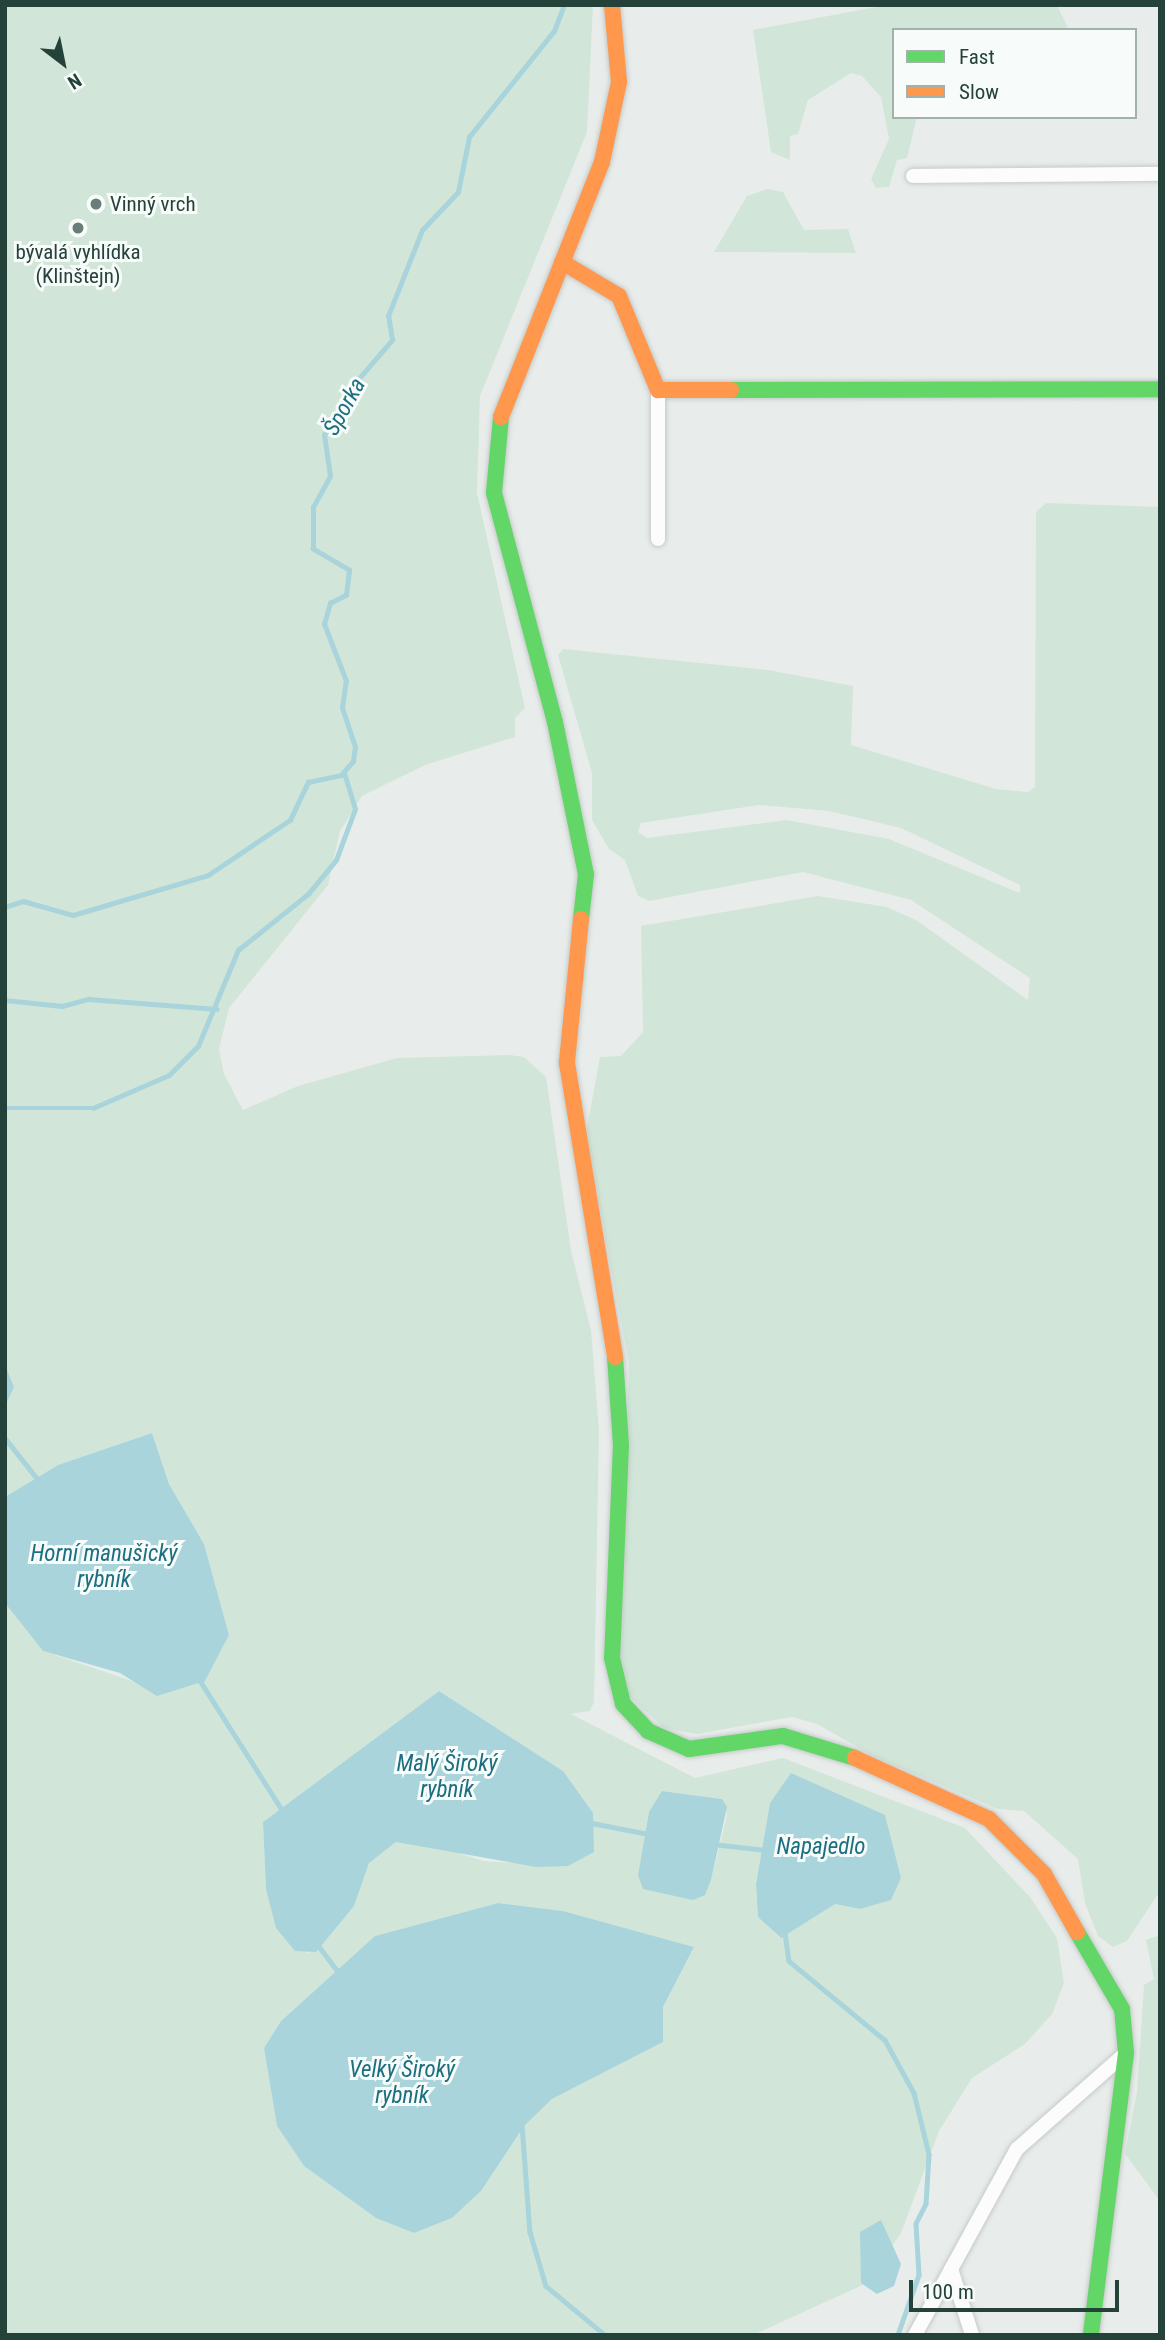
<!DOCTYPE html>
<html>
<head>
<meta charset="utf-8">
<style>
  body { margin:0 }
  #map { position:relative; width:1165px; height:2340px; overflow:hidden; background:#e8edeb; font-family:"Roboto Condensed",sans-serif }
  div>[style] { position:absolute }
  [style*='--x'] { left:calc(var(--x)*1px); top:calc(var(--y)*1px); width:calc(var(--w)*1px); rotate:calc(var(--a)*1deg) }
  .green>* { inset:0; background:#d1e6d8 }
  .water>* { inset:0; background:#a9d4db }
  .stream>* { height:4.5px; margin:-2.25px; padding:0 2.25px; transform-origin:2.25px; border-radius:2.25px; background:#a9d4db }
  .roads { filter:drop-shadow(0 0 2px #c5cac8) drop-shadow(0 0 2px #c5cac8) }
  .street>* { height:14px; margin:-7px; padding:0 7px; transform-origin:7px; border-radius:7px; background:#fcfcfc }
  .fast>* { height:16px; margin:-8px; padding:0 8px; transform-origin:8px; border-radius:8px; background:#63d668 }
  .slow>* { height:16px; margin:-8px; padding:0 8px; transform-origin:8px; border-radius:8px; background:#ff974d }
  .dots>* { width:19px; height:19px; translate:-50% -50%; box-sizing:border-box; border:4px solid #f7fbf9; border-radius:50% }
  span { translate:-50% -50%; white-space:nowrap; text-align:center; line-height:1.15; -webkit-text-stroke:6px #f7fbf9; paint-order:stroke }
  .poi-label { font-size:21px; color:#24423a }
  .left { translate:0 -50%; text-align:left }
  .water-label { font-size:23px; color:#1c6f80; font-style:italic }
  .frame { position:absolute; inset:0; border:7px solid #24423a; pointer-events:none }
  .legend { position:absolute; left:892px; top:28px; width:245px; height:91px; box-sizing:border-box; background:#f7fbf9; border:2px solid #a3b1ad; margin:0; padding:9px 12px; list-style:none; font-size:21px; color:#24423a }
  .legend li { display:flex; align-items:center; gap:14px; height:35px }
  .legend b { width:35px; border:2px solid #a3b1ad }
  .north { position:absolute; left:28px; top:28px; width:70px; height:70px; -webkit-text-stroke:5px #f7fbf9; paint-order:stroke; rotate:148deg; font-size:19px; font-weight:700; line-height:28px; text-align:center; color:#24423a }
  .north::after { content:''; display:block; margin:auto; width:24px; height:32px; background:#24423a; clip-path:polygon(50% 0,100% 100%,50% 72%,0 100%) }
  .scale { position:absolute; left:909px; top:2280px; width:210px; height:32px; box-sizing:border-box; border:4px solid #24423a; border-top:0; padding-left:9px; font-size:21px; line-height:24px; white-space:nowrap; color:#24423a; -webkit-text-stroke:5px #f7fbf9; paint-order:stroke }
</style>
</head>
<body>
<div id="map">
  <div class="green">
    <div style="clip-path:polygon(evenodd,593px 5px,587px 132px,480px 396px,477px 493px,525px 708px,515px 718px,515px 737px,425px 765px,362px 796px,340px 831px,328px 885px,229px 1008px,219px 1049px,224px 1074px,243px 1110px,298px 1086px,397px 1058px,510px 1055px,524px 1057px,546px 1077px,571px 1250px,591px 1330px,599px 1430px,594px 1702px,590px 1711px,571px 1714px,695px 1778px,783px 1758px,965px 1828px,1030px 1897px,1057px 1938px,1064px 1983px,1052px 2014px,1025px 2044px,972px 2078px,939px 2131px,901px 2233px,867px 2283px,753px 2335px,5px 2335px,5px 1603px,43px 1651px,135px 1682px,205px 1681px,229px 1635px,204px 1544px,169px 1484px,152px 1433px,58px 1465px,5px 1497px,5px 6px,593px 5px,439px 1691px,563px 1771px,568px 1866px,484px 1861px,425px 1843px,396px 1842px,368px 1863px,354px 1906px,308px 1954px,266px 1889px,263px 1822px,439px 1691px,593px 5px,663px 1791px,722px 1799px,727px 1815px,711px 1880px,638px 1875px,649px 1812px,663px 1791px,593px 5px,770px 1803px,897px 1863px,901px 1878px,860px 1909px,835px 1904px,780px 1938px,758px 1917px,756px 1884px,770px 1803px,593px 5px,498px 1903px,563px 1911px,694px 1947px,663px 2007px,663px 2042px,552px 2099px,524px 2126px,481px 2191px,452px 2218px,414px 2233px,376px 2218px,304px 2166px,277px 2126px,264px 2048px,281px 2021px,375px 1936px,498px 1903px)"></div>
    <div style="clip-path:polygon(887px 5px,1057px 5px,1069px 30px,894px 30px,894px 117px,917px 117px,907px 158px,897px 160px,889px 187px,876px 188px,871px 179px,889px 139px,881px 97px,862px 76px,851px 73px,808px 100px,798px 134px,790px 136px,790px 160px,771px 152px,753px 30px)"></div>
    <div style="clip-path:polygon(768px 189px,783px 192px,804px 230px,848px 229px,856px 253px,714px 252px,747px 196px)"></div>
    <div style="clip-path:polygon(evenodd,1046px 503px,1160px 507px,1160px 1891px,1127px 1941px,1113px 1947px,1098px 1936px,1085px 1903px,1078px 1859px,1024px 1811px,998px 1809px,875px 1757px,817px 1724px,792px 1717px,697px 1734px,664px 1728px,627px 1694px,618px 1657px,629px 1364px,586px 1133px,600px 1057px,621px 1056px,643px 1032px,641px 926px,818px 896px,887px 907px,916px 920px,1028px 1000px,1030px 978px,911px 900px,803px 872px,649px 901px,638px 896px,625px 860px,609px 849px,592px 820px,592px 773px,558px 655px,563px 649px,768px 670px,853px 686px,851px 745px,996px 789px,1028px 792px,1035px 787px,1036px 512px,1046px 503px,759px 805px,829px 811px,901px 828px,1020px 885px,1020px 893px,889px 839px,787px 820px,647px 838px,638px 832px,641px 823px,759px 805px)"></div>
    <div style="clip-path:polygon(1160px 1935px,1160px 2201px,1125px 2154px,1137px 2092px,1144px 1985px,1154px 1979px,1146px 1940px)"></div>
  </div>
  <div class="water">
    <div style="clip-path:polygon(5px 1365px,14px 1387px,5px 1406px)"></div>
    <div style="clip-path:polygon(152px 1433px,169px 1484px,204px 1544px,229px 1635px,205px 1681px,157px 1696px,120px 1673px,43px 1651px,5px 1603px,5px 1497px,58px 1465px)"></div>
    <div style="clip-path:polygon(439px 1691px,563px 1771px,593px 1813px,594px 1852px,568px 1866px,536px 1867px,396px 1842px,369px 1863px,354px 1906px,316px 1952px,295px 1951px,276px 1928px,266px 1889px,263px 1822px)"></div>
    <div style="clip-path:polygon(791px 1773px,885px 1815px,901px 1878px,891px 1900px,860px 1909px,835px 1904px,781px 1938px,758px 1917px,756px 1884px,770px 1803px)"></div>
    <div style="clip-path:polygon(662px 1791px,722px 1799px,727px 1807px,711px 1880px,705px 1895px,693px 1900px,643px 1889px,638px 1875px,649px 1812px)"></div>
    <div style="clip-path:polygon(498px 1903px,563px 1911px,694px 1947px,663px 2007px,663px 2042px,552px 2099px,524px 2126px,481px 2191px,452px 2218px,414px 2233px,376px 2218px,304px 2166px,277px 2126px,264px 2048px,281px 2021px,375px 1936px)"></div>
    <div style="clip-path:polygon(881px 2220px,901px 2264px,894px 2286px,877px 2294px,861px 2283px,860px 2232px)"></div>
  </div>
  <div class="stream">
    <div style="--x:5;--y:907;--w:19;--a:-18"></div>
    <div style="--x:23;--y:901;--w:52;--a:15.6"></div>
    <div style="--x:73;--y:915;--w:141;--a:-16.5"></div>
    <div style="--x:208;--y:875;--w:99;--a:-33.9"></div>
    <div style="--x:290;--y:820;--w:42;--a:-64.7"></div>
    <div style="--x:308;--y:782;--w:34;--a:-12"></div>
    <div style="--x:341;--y:775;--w:18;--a:-49"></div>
    <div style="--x:353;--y:761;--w:14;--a:-82"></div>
    <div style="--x:355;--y:747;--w:41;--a:-108.4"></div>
    <div style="--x:342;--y:708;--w:27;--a:-82"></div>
    <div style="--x:346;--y:681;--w:61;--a:-111.1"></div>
    <div style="--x:324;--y:624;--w:22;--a:-74"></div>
    <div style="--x:330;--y:603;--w:18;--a:-27"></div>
    <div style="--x:346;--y:595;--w:25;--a:-83"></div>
    <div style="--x:349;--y:570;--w:42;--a:-149.7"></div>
    <div style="--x:313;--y:549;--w:42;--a:-90"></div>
    <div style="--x:313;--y:507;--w:35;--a:-61"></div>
    <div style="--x:330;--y:476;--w:41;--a:-98.3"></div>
    <div style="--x:324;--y:435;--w:61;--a:-59.2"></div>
    <div style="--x:355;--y:383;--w:57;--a:-49.3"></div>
    <div style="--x:392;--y:340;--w:24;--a:-99"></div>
    <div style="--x:388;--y:316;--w:92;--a:-68.4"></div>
    <div style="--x:422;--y:230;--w:52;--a:-46.5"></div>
    <div style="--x:458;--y:192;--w:56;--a:-78.7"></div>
    <div style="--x:469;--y:137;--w:136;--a:-51.3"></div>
    <div style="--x:554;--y:31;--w:28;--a:-69"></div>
    <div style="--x:5;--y:1000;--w:57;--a:6"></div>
    <div style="--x:62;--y:1006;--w:27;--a:-15"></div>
    <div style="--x:88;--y:999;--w:129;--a:4.4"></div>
    <div style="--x:5;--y:1108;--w:88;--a:0"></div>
    <div style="--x:93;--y:1108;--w:83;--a:-23.5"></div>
    <div style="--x:169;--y:1075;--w:41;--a:-45"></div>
    <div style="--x:198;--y:1046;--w:104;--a:-67.4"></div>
    <div style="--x:238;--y:950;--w:90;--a:-38.7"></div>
    <div style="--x:308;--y:894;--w:44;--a:-50.5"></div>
    <div style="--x:336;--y:860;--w:54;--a:-69.6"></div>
    <div style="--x:355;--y:809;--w:38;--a:-107"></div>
    <div style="--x:5;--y:1438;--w:56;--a:51.5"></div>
    <div style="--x:199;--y:1679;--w:155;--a:57.6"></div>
    <div style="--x:592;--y:1823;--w:57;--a:11.1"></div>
    <div style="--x:712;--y:1844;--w:54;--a:6.3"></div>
    <div style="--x:785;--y:1933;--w:28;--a:82"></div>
    <div style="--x:789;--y:1961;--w:124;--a:39.5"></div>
    <div style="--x:885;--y:2040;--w:60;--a:61.3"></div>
    <div style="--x:914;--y:2093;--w:63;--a:76.2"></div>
    <div style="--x:929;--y:2154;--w:50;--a:93.4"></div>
    <div style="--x:926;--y:2204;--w:22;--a:117"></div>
    <div style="--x:916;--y:2224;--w:51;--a:86.6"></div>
    <div style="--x:919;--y:2275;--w:64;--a:109.3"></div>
    <div style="--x:318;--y:1945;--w:36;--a:53"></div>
    <div style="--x:522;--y:2124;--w:108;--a:85.8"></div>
    <div style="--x:530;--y:2232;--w:56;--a:73.5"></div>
    <div style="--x:546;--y:2286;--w:77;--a:39.7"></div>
  </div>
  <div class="roads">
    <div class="street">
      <div style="--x:913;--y:176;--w:247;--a:-0.5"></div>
      <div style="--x:658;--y:539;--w:149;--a:-90"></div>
      <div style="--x:951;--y:2269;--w:69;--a:72.3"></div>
      <div style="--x:915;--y:2335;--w:212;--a:-61.3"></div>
      <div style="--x:1017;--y:2149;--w:145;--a:-41.4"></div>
    </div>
    <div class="fast">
      <div style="--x:731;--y:390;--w:429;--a:-0.1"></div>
      <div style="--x:501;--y:417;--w:76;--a:95.3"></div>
      <div style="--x:494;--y:493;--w:237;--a:75.1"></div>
      <div style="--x:555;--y:722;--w:155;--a:78.5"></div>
      <div style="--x:586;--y:874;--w:45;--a:96.3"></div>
      <div style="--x:615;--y:1357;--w:88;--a:86.1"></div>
      <div style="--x:621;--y:1445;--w:213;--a:92.4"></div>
      <div style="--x:612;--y:1658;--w:47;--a:76.6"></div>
      <div style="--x:623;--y:1704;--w:37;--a:47"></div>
      <div style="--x:648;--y:1731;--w:45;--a:23.7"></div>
      <div style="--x:689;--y:1749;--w:95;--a:-7.9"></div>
      <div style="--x:783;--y:1736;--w:75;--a:17"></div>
      <div style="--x:1077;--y:1932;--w:89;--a:59.7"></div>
      <div style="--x:1122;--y:2009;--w:44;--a:84.8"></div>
      <div style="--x:1126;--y:2053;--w:284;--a:97.1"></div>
    </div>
    <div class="slow">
      <div style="--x:562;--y:262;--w:66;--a:30.8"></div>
      <div style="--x:619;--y:296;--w:102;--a:67.5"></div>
      <div style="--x:658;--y:390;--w:73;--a:0"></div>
      <div style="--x:501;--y:417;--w:274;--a:-68.4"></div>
      <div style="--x:602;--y:162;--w:82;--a:-78"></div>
      <div style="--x:619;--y:82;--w:77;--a:-95.2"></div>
      <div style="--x:581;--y:919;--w:145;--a:95.6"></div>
      <div style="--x:567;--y:1063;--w:298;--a:80.7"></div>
      <div style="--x:855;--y:1758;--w:147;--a:24.5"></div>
      <div style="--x:989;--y:1819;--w:78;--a:45"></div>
      <div style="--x:1044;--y:1874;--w:67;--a:60.4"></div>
    </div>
  </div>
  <div class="dots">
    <div style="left:96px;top:204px;background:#697e78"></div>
    <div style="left:78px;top:228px;background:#697e78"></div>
  </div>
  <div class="poi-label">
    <span class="left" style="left:110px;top:204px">Vinný vrch</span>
    <span style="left:78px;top:264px">bývalá vyhlídka<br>(Klinštejn)</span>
  </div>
  <div class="water-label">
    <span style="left:345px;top:407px;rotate:-61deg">Šporka</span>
    <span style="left:104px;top:1567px">Horní manušický<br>rybník</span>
    <span style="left:447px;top:1777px">Malý Široký<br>rybník</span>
    <span style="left:821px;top:1847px">Napajedlo</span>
    <span style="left:402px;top:2083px">Velký Široký<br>rybník</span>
  </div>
  <div class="frame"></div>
  <ul class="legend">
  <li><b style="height:9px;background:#63d668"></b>Fast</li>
  <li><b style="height:9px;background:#ff974d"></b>Slow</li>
  </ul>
  <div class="north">N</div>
  <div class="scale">100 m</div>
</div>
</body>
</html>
